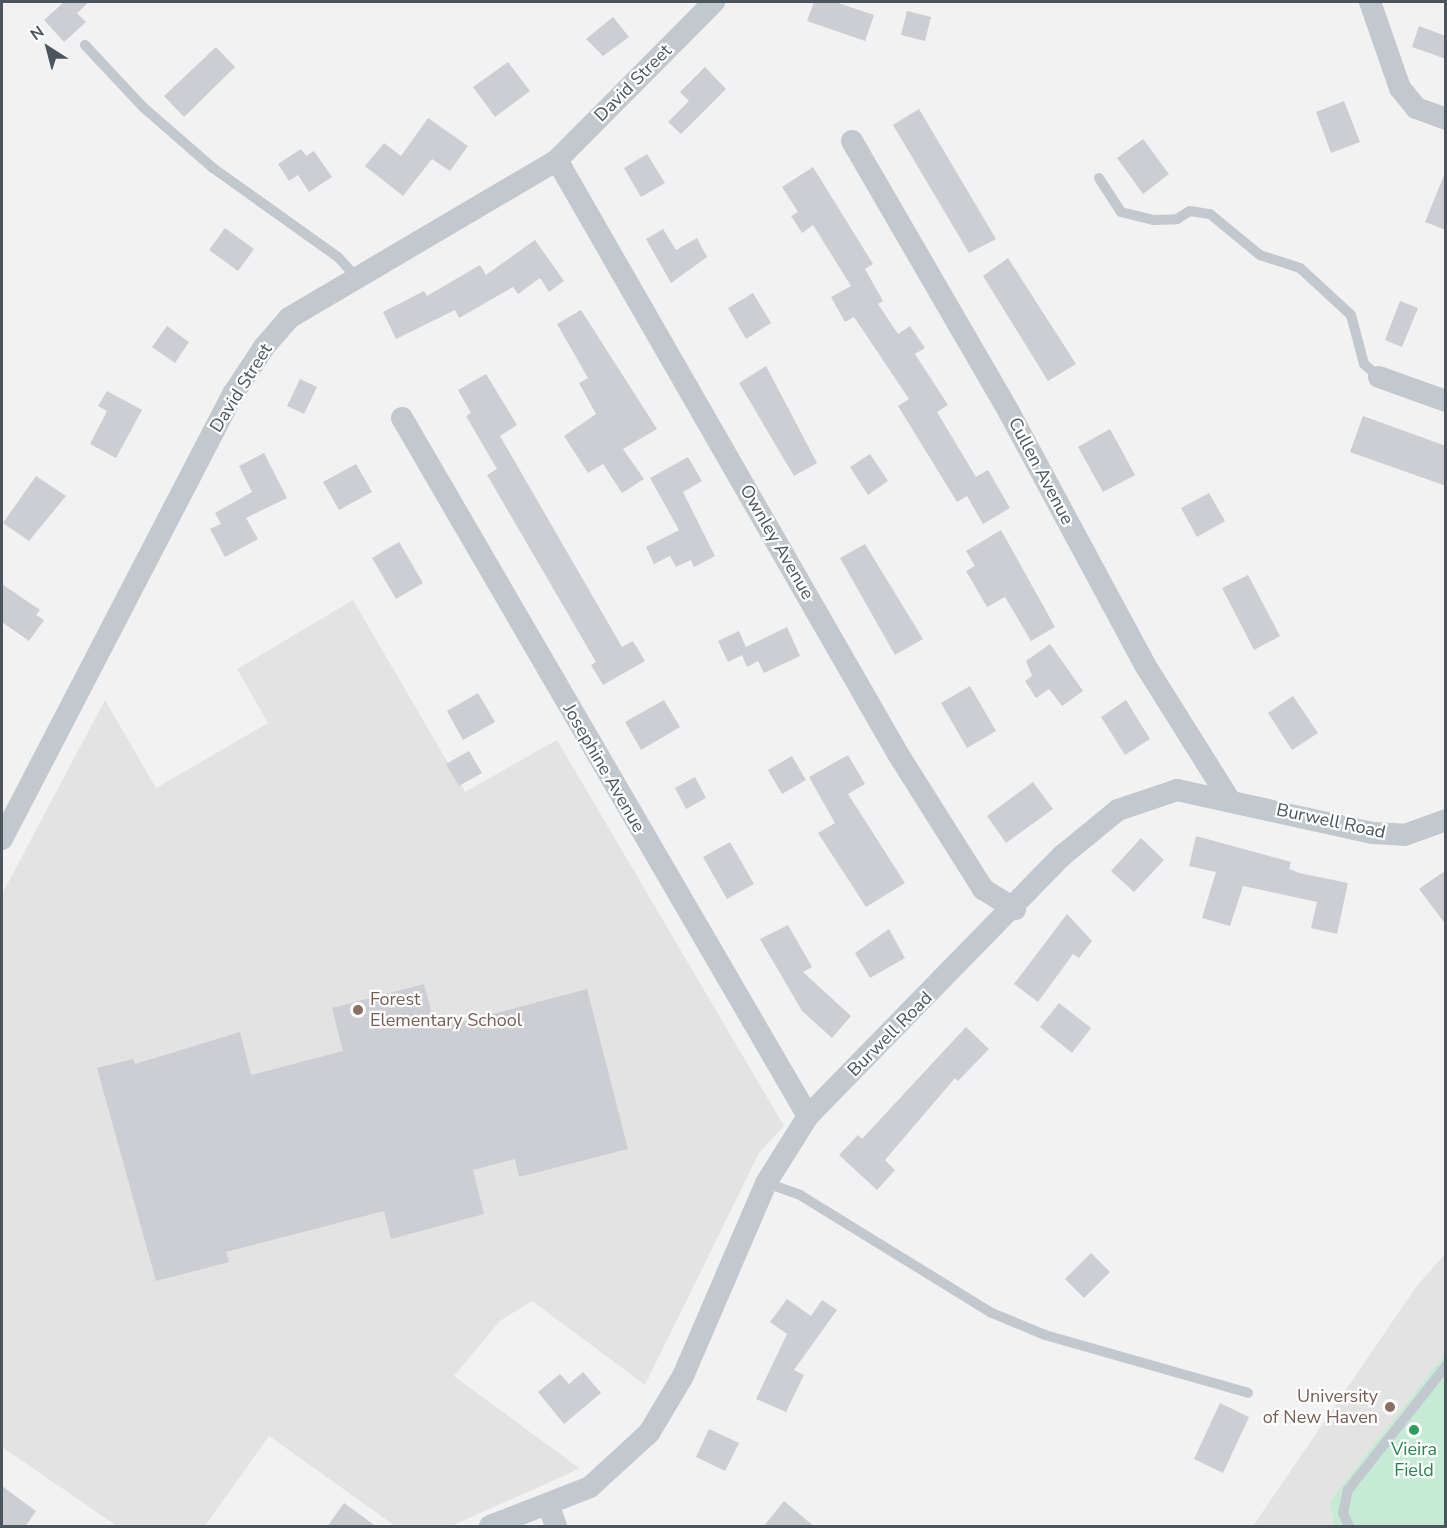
<!DOCTYPE html>
<html>
<head>
<meta charset="utf-8">
<style>
  body { margin:0 }
  #map { position:relative; width:1447px; height:1528px; overflow:hidden; background:#f3f2f2; font-family:"Nunito Sans",sans-serif }
  div>[style] { position:absolute }
  [style*='--x'] { left:calc(var(--x)*1px); top:calc(var(--y)*1px); width:calc(var(--w)*1px); rotate:calc(var(--a)*1deg) }
  .education>* { inset:0; background:#e4e3e3 }
  .green>* { inset:0; background:#c6ebd4 }
  .building>* { inset:0; background:#ccced3 }
  .lane>* { height:10px; margin:-5px; padding:0 5px; transform-origin:5px; border-radius:5px; background:#c1c8ce }
  .street>* { height:22px; margin:-11px; padding:0 11px; transform-origin:11px; border-radius:11px; background:#c1c8ce }
  .dots>* { width:16px; height:16px; translate:-50% -50%; box-sizing:border-box; border:3px solid #fff; border-radius:50% }
  span { translate:-50% -50%; white-space:nowrap; text-align:center; line-height:1.15; -webkit-text-stroke:4.5px #fff; paint-order:stroke }
  .street-label { font-size:18px; color:#4b555d }
  .education-label { font-size:18px; color:#785e54 }
  .left { translate:0 -50%; text-align:left }
  .right { translate:-100% -50%; text-align:right }
  .leisure-label { font-size:18px; color:#27864d }
  .frame { position:absolute; inset:0; border:3px solid #4b555d; pointer-events:none }
  .north { position:absolute; left:18px; top:18px; width:60px; height:60px; -webkit-text-stroke:4px #fff; paint-order:stroke; rotate:324deg; font-size:16px; font-weight:700; line-height:24px; text-align:center; color:#4b555d }
  .north::after { content:''; display:block; margin:auto; width:21px; height:27px; background:#4b555d; clip-path:polygon(50% 0,100% 100%,50% 72%,0 100%) }
</style>
</head>
<body>
<div id="map">
  <div class="education">
    <div style="clip-path:polygon(353px 600px,465px 792px,557px 740px,784px 1126px,759px 1153px,645px 1385px,532px 1301px,500px 1321px,454px 1376px,579px 1468px,568px 1474px,451px 1526px,395px 1526px,269px 1436px,205px 1526px,117px 1526px,2px 1447px,2px 894px,105px 700px,156px 788px,268px 723px,237px 669px)"></div>
    <div style="clip-path:polygon(1445px 1254px,1445px 1526px,1253px 1526px,1416px 1287px)"></div>
  </div>
  <div class="green">
    <div style="clip-path:polygon(1445px 1354px,1445px 1526px,1335px 1526px,1330px 1501px)"></div>
  </div>
  <div class="building">
    <div style="clip-path:polygon(64px 2px,89px 2px,77px 13px,86px 22px,64px 42px,44px 20px)"></div>
    <div style="clip-path:polygon(814px 2px,835px 2px,874px 15px,865px 41px,807px 21px)"></div>
    <div style="clip-path:polygon(907px 11px,931px 17px,925px 41px,901px 35px)"></div>
    <div style="clip-path:polygon(613px 17px,629px 37px,603px 56px,586px 39px)"></div>
    <div style="clip-path:polygon(1419px 26px,1446px 36px,1446px 59px,1412px 47px)"></div>
    <div style="clip-path:polygon(216px 47px,235px 67px,184px 117px,164px 96px)"></div>
    <div style="clip-path:polygon(508px 62px,530px 91px,495px 117px,473px 87px)"></div>
    <div style="clip-path:polygon(705px 67px,726px 89px,681px 134px,668px 122px,689px 101px,680px 92px)"></div>
    <div style="clip-path:polygon(1344px 101px,1360px 142px,1331px 153px,1316px 112px)"></div>
    <div style="clip-path:polygon(919px 109px,996px 239px,969px 253px,893px 125px)"></div>
    <div style="clip-path:polygon(428px 118px,468px 146px,450px 171px,432px 159px,403px 196px,365px 166px,384px 143px,401px 156px)"></div>
    <div style="clip-path:polygon(1143px 139px,1169px 174px,1143px 194px,1117px 158px)"></div>
    <div style="clip-path:polygon(301px 149px,306px 156px,314px 151px,332px 177px,309px 192px,298px 175px,289px 181px,278px 164px)"></div>
    <div style="clip-path:polygon(647px 154px,665px 183px,641px 197px,624px 168px)"></div>
    <div style="clip-path:polygon(813px 167px,873px 264px,865px 269px,883px 301px,878px 304px,898px 334px,910px 326px,925px 348px,915px 354px,948px 405px,937px 412px,976px 477px,988px 470px,1010px 508px,983px 524px,967px 496px,957px 502px,898px 406px,909px 399px,854px 317px,845px 322px,831px 297px,851px 286px,813px 225px,802px 233px,791px 216px,798px 212px,782px 187px)"></div>
    <div style="clip-path:polygon(1445px 173px,1446px 173px,1446px 230px,1425px 222px)"></div>
    <div style="clip-path:polygon(225px 228px,254px 249px,238px 271px,209px 250px)"></div>
    <div style="clip-path:polygon(663px 229px,676px 250px,697px 238px,707px 257px,671px 283px,646px 239px)"></div>
    <div style="clip-path:polygon(535px 240px,564px 281px,549px 292px,540px 278px,518px 294px,513px 287px,459px 318px,455px 310px,396px 339px,383px 312px,424px 291px,427px 296px,480px 265px,486px 275px)"></div>
    <div style="clip-path:polygon(1008px 258px,1076px 364px,1048px 381px,983px 276px)"></div>
    <div style="clip-path:polygon(753px 293px,771px 323px,746px 339px,728px 308px)"></div>
    <div style="clip-path:polygon(1400px 301px,1418px 308px,1402px 347px,1385px 340px)"></div>
    <div style="clip-path:polygon(581px 310px,657px 429px,623px 449px,644px 479px,622px 493px,603px 464px,588px 473px,564px 436px,596px 414px,579px 383px,588px 378px,557px 324px)"></div>
    <div style="clip-path:polygon(167px 326px,189px 342px,175px 363px,152px 347px)"></div>
    <div style="clip-path:polygon(766px 366px,817px 463px,794px 476px,739px 383px)"></div>
    <div style="clip-path:polygon(486px 374px,517px 425px,500px 436px,622px 647px,633px 641px,645px 661px,603px 685px,591px 665px,596px 662px,487px 475px,497px 469px,466px 416px,471px 413px,458px 390px)"></div>
    <div style="clip-path:polygon(300px 379px,317px 387px,304px 414px,287px 406px)"></div>
    <div style="clip-path:polygon(107px 391px,142px 410px,116px 458px,90px 444px,107px 411px,98px 406px)"></div>
    <div style="clip-path:polygon(1363px 416px,1446px 446px,1446px 486px,1350px 452px)"></div>
    <div style="clip-path:polygon(1110px 429px,1135px 475px,1103px 492px,1078px 447px)"></div>
    <div style="clip-path:polygon(264px 453px,287px 498px,246px 518px,258px 539px,225px 557px,210px 529px,221px 524px,215px 513px,252px 492px,239px 466px)"></div>
    <div style="clip-path:polygon(870px 454px,888px 481px,868px 495px,850px 467px)"></div>
    <div style="clip-path:polygon(688px 457px,702px 481px,683px 492px,715px 556px,694px 567px,691px 560px,676px 567px,670px 556px,654px 564px,646px 547px,679px 530px,650px 478px)"></div>
    <div style="clip-path:polygon(356px 464px,372px 492px,339px 510px,323px 482px)"></div>
    <div style="clip-path:polygon(36px 476px,66px 496px,29px 541px,3px 523px)"></div>
    <div style="clip-path:polygon(1209px 493px,1225px 521px,1197px 537px,1181px 508px)"></div>
    <div style="clip-path:polygon(1001px 530px,1055px 627px,1031px 641px,1005px 597px,987px 607px,966px 571px,975px 566px,966px 551px)"></div>
    <div style="clip-path:polygon(399px 542px,423px 583px,396px 599px,372px 558px)"></div>
    <div style="clip-path:polygon(865px 544px,923px 639px,895px 655px,840px 558px)"></div>
    <div style="clip-path:polygon(1248px 575px,1280px 636px,1254px 650px,1222px 588px)"></div>
    <div style="clip-path:polygon(2px 584px,40px 610px,36px 615px,44px 620px,29px 641px,2px 622px)"></div>
    <div style="clip-path:polygon(787px 627px,800px 656px,764px 673px,758px 661px,747px 667px,742px 655px,728px 662px,718px 641px,739px 631px,746px 647px)"></div>
    <div style="clip-path:polygon(1050px 644px,1083px 691px,1062px 706px,1049px 689px,1036px 698px,1025px 681px,1032px 676px,1026px 661px)"></div>
    <div style="clip-path:polygon(970px 686px,996px 731px,967px 748px,941px 703px)"></div>
    <div style="clip-path:polygon(478px 693px,495px 722px,463px 740px,447px 711px)"></div>
    <div style="clip-path:polygon(1293px 696px,1318px 733px,1292px 750px,1268px 713px)"></div>
    <div style="clip-path:polygon(664px 700px,680px 727px,641px 750px,625px 722px)"></div>
    <div style="clip-path:polygon(1126px 700px,1150px 739px,1125px 755px,1101px 717px)"></div>
    <div style="clip-path:polygon(469px 751px,482px 773px,459px 786px,446px 764px)"></div>
    <div style="clip-path:polygon(848px 755px,865px 784px,848px 794px,905px 883px,866px 907px,818px 833px,835px 823px,809px 777px)"></div>
    <div style="clip-path:polygon(792px 756px,806px 780px,782px 794px,768px 770px)"></div>
    <div style="clip-path:polygon(695px 777px,706px 798px,686px 809px,675px 788px)"></div>
    <div style="clip-path:polygon(1033px 782px,1053px 809px,1006px 843px,987px 816px)"></div>
    <div style="clip-path:polygon(1196px 836px,1291px 862px,1289px 869px,1299px 873px,1348px 883px,1337px 934px,1311px 928px,1317px 902px,1243px 886px,1230px 926px,1202px 918px,1216px 872px,1189px 866px)"></div>
    <div style="clip-path:polygon(1141px 838px,1164px 860px,1134px 892px,1111px 871px)"></div>
    <div style="clip-path:polygon(730px 842px,754px 884px,727px 899px,703px 857px)"></div>
    <div style="clip-path:polygon(1446px 870px,1446px 925px,1419px 889px)"></div>
    <div style="clip-path:polygon(1067px 914px,1092px 941px,1079px 958px,1073px 954px,1038px 1002px,1014px 984px)"></div>
    <div style="clip-path:polygon(788px 925px,812px 967px,803px 972px,851px 1016px,832px 1038px,802px 1011px,760px 939px)"></div>
    <div style="clip-path:polygon(889px 929px,905px 958px,870px 978px,855px 953px)"></div>
    <div style="clip-path:polygon(424px 984px,436px 1029px,587px 989px,628px 1149px,519px 1177px,515px 1159px,473px 1170px,484px 1214px,391px 1239px,384px 1211px,226px 1252px,229px 1262px,156px 1281px,97px 1068px,133px 1059px,135px 1064px,240px 1032px,251px 1075px,343px 1051px,332px 1008px)"></div>
    <div style="clip-path:polygon(1059px 1003px,1091px 1028px,1072px 1053px,1040px 1027px)"></div>
    <div style="clip-path:polygon(966px 1027px,989px 1049px,958px 1081px,955px 1078px,885px 1160px,895px 1170px,877px 1190px,839px 1155px,858px 1135px,862px 1139px)"></div>
    <div style="clip-path:polygon(1091px 1253px,1110px 1272px,1084px 1298px,1065px 1279px)"></div>
    <div style="clip-path:polygon(787px 1299px,811px 1316px,822px 1300px,837px 1310px,794px 1370px,804px 1375px,786px 1412px,756px 1399px,787px 1334px,770px 1322px)"></div>
    <div style="clip-path:polygon(583px 1372px,601px 1393px,564px 1424px,538px 1392px,560px 1374px,569px 1384px)"></div>
    <div style="clip-path:polygon(1220px 1403px,1249px 1417px,1223px 1473px,1194px 1459px)"></div>
    <div style="clip-path:polygon(709px 1429px,739px 1443px,725px 1471px,696px 1457px)"></div>
    <div style="clip-path:polygon(2px 1486px,36px 1511px,25px 1527px,2px 1527px)"></div>
    <div style="clip-path:polygon(784px 1501px,815px 1527px,763px 1527px)"></div>
    <div style="clip-path:polygon(344px 1503px,377px 1527px,327px 1527px)"></div>
  </div>
  <div class="lane">
    <div style="--x:85;--y:45;--w:85;--a:46.9"></div>
    <div style="--x:143;--y:107;--w:93;--a:41.1"></div>
    <div style="--x:213;--y:168;--w:153;--a:35.5"></div>
    <div style="--x:338;--y:257;--w:27;--a:48"></div>
    <div style="--x:1099;--y:178;--w:40;--a:57.1"></div>
    <div style="--x:1121;--y:212;--w:34;--a:14"></div>
    <div style="--x:1154;--y:220;--w:23;--a:-2"></div>
    <div style="--x:1177;--y:219;--w:15;--a:-32"></div>
    <div style="--x:1190;--y:211;--w:20;--a:9"></div>
    <div style="--x:1210;--y:214;--w:65;--a:39.4"></div>
    <div style="--x:1260;--y:255;--w:42;--a:18"></div>
    <div style="--x:1300;--y:268;--w:69;--a:42.7"></div>
    <div style="--x:1351;--y:315;--w:51;--a:75.1"></div>
    <div style="--x:1364;--y:364;--w:20;--a:41"></div>
    <div style="--x:766;--y:1183;--w:36;--a:19"></div>
    <div style="--x:800;--y:1195;--w:225;--a:31.6"></div>
    <div style="--x:992;--y:1313;--w:57;--a:22.5"></div>
    <div style="--x:1045;--y:1335;--w:211;--a:15.9"></div>
    <div style="--x:1349;--y:1526;--w:14;--a:-115"></div>
    <div style="--x:1343;--y:1513;--w:24;--a:-78"></div>
    <div style="--x:1348;--y:1490;--w:158;--a:-51.7"></div>
  </div>
  <div class="street">
    <div style="--x:1370;--y:2;--w:91;--a:70.8"></div>
    <div style="--x:1400;--y:88;--w:26;--a:51"></div>
    <div style="--x:1416;--y:108;--w:32;--a:20"></div>
    <div style="--x:852;--y:141;--w:315;--a:59.9"></div>
    <div style="--x:1010;--y:414;--w:285;--a:61.7"></div>
    <div style="--x:1145;--y:665;--w:158;--a:57.9"></div>
    <div style="--x:557;--y:160;--w:685;--a:60.14"></div>
    <div style="--x:898;--y:754;--w:160;--a:57.8"></div>
    <div style="--x:983;--y:889;--w:38;--a:32"></div>
    <div style="--x:1379;--y:377;--w:71;--a:19.7"></div>
    <div style="--x:402;--y:418;--w:807;--a:59.82"></div>
    <div style="--x:2;--y:839;--w:501;--a:-62.57"></div>
    <div style="--x:233;--y:394;--w:56;--a:-56.6"></div>
    <div style="--x:264;--y:347;--w:38;--a:-49"></div>
    <div style="--x:289;--y:318;--w:311;--a:-30.5"></div>
    <div style="--x:557;--y:160;--w:223;--a:-45.2"></div>
    <div style="--x:548;--y:1504;--w:23;--a:70"></div>
    <div style="--x:490;--y:1526;--w:107;--a:-21.3"></div>
    <div style="--x:590;--y:1487;--w:80;--a:-42.5"></div>
    <div style="--x:649;--y:1433;--w:66;--a:-59.2"></div>
    <div style="--x:683;--y:1376;--w:210;--a:-66.7"></div>
    <div style="--x:766;--y:1183;--w:79;--a:-57.9"></div>
    <div style="--x:808;--y:1116;--w:365;--a:-45.7"></div>
    <div style="--x:1063;--y:855;--w:71;--a:-39.3"></div>
    <div style="--x:1118;--y:810;--w:62;--a:-18.7"></div>
    <div style="--x:1177;--y:790;--w:200;--a:12.4"></div>
    <div style="--x:1372;--y:833;--w:33;--a:3"></div>
    <div style="--x:1405;--y:835;--w:44;--a:-20.1"></div>
  </div>
  <div class="dots">
    <div style="left:358px;top:1010px;background:#8d6e63"></div>
    <div style="left:1390px;top:1407px;background:#8d6e63"></div>
    <div style="left:1414px;top:1430px;background:#2e9e5b"></div>
  </div>
  <div class="street-label">
    <span style="left:633px;top:83px;rotate:-45deg">David Street</span>
    <span style="left:241px;top:388px;rotate:-58deg">David Street</span>
    <span style="left:1041px;top:471px;rotate:62deg">Cullen Avenue</span>
    <span style="left:777px;top:542px;rotate:60deg">Ownley Avenue</span>
    <span style="left:604px;top:768px;rotate:60deg">Josephine Avenue</span>
    <span style="left:1331px;top:821px;rotate:12deg">Burwell Road</span>
    <span style="left:890px;top:1034px;rotate:-45deg">Burwell Road</span>
  </div>
  <div class="education-label">
    <span class="left" style="left:370px;top:1010px">Forest<br>Elementary School</span>
    <span class="right" style="left:1378px;top:1407px">University<br>of New Haven</span>
  </div>
  <div class="leisure-label">
    <span style="left:1414px;top:1460px">Vieira<br>Field</span>
  </div>
  <div class="frame"></div>
  <div class="north">N</div>
</div>
</body>
</html>
